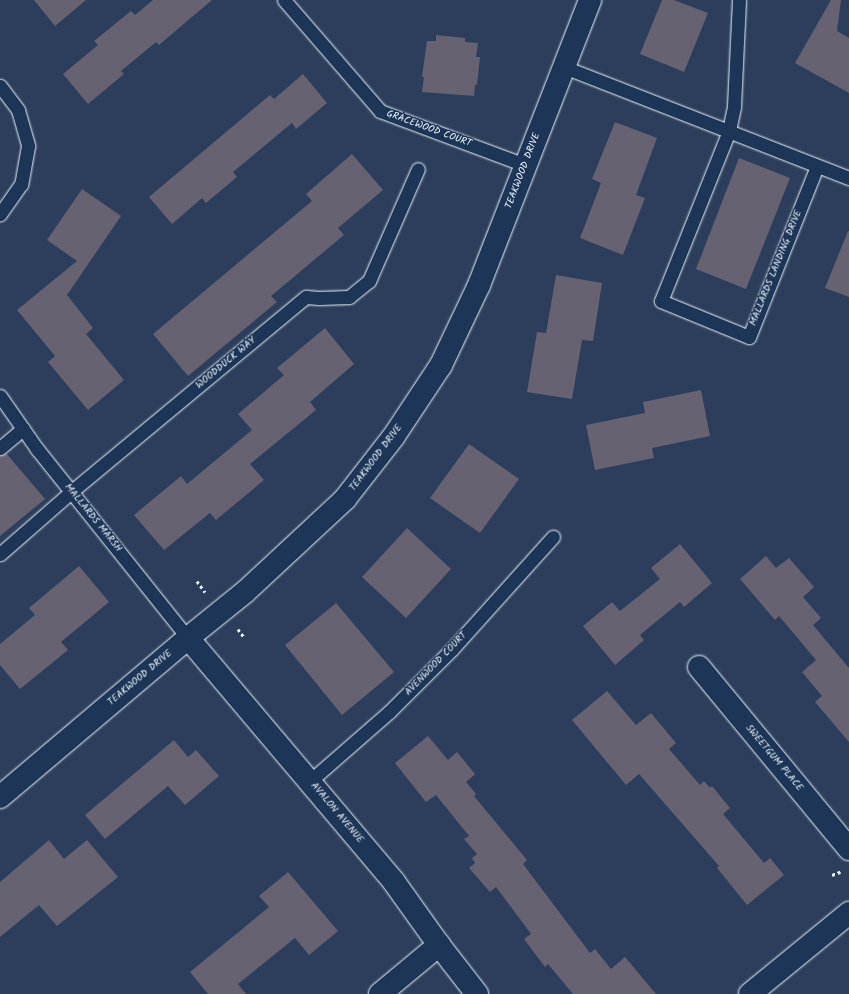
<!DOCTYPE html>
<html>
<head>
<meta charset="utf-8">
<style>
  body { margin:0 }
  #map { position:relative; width:849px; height:994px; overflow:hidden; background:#2c3e5c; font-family:Kalam,sans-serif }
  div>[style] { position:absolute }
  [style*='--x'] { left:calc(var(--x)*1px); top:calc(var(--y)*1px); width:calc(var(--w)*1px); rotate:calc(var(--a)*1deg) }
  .building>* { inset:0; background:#666272 }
  .path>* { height:2.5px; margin-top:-1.25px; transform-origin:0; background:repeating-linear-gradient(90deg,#e8f1f8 0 3px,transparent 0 6px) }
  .roads { filter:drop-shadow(0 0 1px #e8f1f8) drop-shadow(0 0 1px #e8f1f8) }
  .service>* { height:13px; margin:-6.5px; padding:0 6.5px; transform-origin:6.5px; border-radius:6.5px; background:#1d3557 }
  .minor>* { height:22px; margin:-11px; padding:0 11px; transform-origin:11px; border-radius:11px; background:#1d3557 }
  .tertiary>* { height:22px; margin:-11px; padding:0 11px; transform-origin:11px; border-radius:11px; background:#1d3557 }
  span { translate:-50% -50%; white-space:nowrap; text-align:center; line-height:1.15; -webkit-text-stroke:3px #1d3557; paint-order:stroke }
  .street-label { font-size:10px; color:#e8f1f8 }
</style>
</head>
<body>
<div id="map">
  <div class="building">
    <div style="clip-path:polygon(34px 0,86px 0,55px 26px)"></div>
    <div style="clip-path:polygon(153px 0,212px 0,159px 45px,156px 42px,121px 71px,124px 74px,88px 104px,63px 74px,98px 45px,94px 41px,131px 11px,135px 15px)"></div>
    <div style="clip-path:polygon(662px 0,674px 0,708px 13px,684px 72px,640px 54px)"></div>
    <div style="clip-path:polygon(831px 0,841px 0,837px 31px,849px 38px,849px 93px,795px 63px)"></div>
    <div style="clip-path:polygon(436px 35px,465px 38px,465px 42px,478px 43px,476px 57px,480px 57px,477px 85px,475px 85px,474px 96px,422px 92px,424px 77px,422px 77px,427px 41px,436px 41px)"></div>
    <div style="clip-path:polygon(303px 74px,327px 103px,296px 129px,292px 123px,233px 172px,237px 177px,206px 203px,202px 198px,172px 224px,149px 197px,270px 95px,274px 99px)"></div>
    <div style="clip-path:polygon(615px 122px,657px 138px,636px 195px,645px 198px,623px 255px,580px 238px,601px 183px,592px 179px)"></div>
    <div style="clip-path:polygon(352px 154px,383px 190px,338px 228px,344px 235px,271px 296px,277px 302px,188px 376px,153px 334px,312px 201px,306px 194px)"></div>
    <div style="clip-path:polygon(739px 158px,790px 178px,746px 289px,696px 269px)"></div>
    <div style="clip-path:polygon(82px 189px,121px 216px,67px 295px,93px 328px,86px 334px,124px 380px,88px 410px,48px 362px,55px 356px,17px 310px,77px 261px,47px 240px)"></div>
    <div style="clip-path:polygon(848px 231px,849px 231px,849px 297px,825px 288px)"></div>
    <div style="clip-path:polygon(556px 275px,602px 283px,593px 341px,582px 340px,572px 399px,527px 392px,537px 332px,546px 333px)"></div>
    <div style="clip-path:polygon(325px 328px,354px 364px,310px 402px,316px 410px,250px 464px,264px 480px,216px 520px,210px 513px,164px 550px,134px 515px,181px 476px,187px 484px,252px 430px,238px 414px,284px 375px,277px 368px)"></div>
    <div style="clip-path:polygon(701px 390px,710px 436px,652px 448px,654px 458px,595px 470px,586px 425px,645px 413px,643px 402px)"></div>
    <div style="clip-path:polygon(469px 444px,519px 479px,480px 533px,430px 498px)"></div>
    <div style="clip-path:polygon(6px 453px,45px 499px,0 536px,0 456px)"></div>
    <div style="clip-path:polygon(407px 528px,451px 569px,406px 618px,362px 577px)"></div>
    <div style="clip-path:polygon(680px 544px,712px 583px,684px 607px,680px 602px,640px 635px,644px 640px,615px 665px,583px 626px,612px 602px,620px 611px,660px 579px,651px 568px)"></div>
    <div style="clip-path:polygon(766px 556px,776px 568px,789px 558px,814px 587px,803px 597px,821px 618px,813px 625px,849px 668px,849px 742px,815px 702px,822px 696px,802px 672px,816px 660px,779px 616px,775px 620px,740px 579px)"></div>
    <div style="clip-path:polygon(79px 566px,109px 602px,61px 642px,68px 650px,20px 689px,0 665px,0 644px,35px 615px,29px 608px)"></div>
    <div style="clip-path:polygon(336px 603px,394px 672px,342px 715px,285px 645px)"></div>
    <div style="clip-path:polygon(607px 691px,636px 725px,651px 713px,676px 743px,669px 749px,700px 785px,704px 781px,710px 788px,712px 786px,730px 808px,723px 814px,764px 863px,770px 858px,784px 875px,747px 905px,717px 868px,719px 866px,639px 774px,626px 785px,572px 720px)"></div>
    <div style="clip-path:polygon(428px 736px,448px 760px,457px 752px,475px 774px,466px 782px,476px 794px,474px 796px,527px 860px,523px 864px,590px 953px,595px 949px,611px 969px,625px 957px,656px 994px,573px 994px,548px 964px,545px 967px,524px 939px,531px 934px,496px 887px,490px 892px,469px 868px,475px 863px,472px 858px,477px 854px,464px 839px,469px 836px,436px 795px,426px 802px,395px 763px)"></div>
    <div style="clip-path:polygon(174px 740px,188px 757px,196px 750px,219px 776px,185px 805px,168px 786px,105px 839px,85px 815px)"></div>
    <div style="clip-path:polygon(49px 840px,64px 859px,87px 840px,118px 877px,57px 926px,39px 905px,0 937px,0 882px)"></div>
    <div style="clip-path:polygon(288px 872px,338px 931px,309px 955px,295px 938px,238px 984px,246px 994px,208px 994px,190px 972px,269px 907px,259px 896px)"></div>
  </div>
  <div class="path">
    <div style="--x:197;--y:581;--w:14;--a:54"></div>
    <div style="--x:238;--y:629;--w:10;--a:53"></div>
    <div style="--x:832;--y:875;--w:9;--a:-21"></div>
  </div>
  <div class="roads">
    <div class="service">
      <div style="--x:284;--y:0;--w:147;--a:49.1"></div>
      <div style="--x:380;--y:111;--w:155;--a:20.4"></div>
      <div style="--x:739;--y:0;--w:107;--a:92.7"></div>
      <div style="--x:734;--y:107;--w:25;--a:102"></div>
      <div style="--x:729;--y:131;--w:183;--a:111.8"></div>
      <div style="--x:661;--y:301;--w:95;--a:22.2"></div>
      <div style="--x:749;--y:337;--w:184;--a:-68.3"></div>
      <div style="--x:564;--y:67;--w:306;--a:21.3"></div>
      <div style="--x:0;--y:86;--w:30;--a:53"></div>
      <div style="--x:18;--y:110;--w:37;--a:74"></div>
      <div style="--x:28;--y:146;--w:39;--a:100"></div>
      <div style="--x:21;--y:184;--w:37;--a:125"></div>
      <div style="--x:0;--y:396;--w:65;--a:55.1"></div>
      <div style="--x:37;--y:449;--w:242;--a:51.4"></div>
      <div style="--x:0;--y:448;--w:30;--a:-40"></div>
      <div style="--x:0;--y:554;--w:96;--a:-41.2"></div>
      <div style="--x:72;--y:491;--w:304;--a:-39.7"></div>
      <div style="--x:306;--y:297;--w:13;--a:4"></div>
      <div style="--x:319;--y:298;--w:30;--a:-2"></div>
      <div style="--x:349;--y:297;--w:26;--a:-39"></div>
      <div style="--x:369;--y:281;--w:122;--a:-66.4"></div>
      <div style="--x:310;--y:781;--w:105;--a:-41.1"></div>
      <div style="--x:389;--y:712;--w:89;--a:-45"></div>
      <div style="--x:452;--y:649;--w:151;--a:-48"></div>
    </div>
    <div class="minor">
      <div style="--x:188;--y:638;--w:319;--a:49.8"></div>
      <div style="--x:394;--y:882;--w:77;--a:54.5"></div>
      <div style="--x:439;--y:945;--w:62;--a:52.2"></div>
      <div style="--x:699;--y:667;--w:236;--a:50.5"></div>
      <div style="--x:380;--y:994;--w:77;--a:-39.7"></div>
      <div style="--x:750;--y:994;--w:128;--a:-39.3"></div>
    </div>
    <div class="tertiary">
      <div style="--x:0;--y:797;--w:246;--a:-40.2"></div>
      <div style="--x:188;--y:638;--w:73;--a:-38.9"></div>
      <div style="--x:245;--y:592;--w:137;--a:-42.9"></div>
      <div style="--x:345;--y:499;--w:80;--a:-52.1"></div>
      <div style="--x:394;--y:436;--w:85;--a:-56.5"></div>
      <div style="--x:441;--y:365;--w:89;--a:-64.6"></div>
      <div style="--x:479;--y:285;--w:306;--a:-68.7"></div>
    </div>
  </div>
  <div class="street-label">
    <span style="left:429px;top:129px;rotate:20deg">GRACEWOOD COURT</span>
    <span style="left:523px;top:171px;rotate:-69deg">TEAKWOOD DRIVE</span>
    <span style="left:776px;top:268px;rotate:-68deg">MALLARDS LANDING DRIVE</span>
    <span style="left:226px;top:363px;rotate:-40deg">WOODDUCK WAY</span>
    <span style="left:376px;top:458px;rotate:-53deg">TEAKWOOD DRIVE</span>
    <span style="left:93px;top:518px;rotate:51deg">MALLARDS MARSH</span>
    <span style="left:436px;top:664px;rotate:-46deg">AVENWOOD COURT</span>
    <span style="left:140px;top:678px;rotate:-40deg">TEAKWOOD DRIVE</span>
    <span style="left:774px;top:758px;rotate:50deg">SWEETGUM PLACE</span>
    <span style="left:337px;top:813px;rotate:50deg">AVALON AVENUE</span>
  </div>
</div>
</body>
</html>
